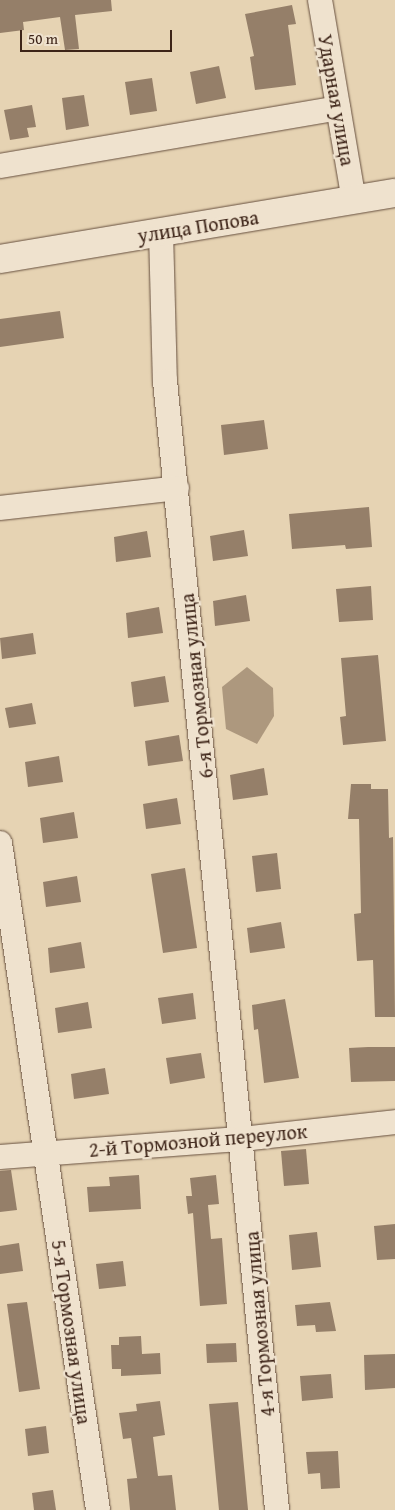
<!DOCTYPE html>
<html>
<head>
<meta charset="utf-8">
<style>
  body { margin:0 }
  #map { position:relative; width:395px; height:1510px; overflow:hidden; background:#e6d3b3; font-family:"Gentium Book Plus",serif }
  div>[style] { position:absolute }
  [style*='--x'] { left:calc(var(--x)*1px); top:calc(var(--y)*1px); width:calc(var(--w)*1px); rotate:calc(var(--a)*1deg) }
  .water>* { inset:0; background:#ad987e }
  .building>* { inset:0; background:#957f69 }
  .roads { filter:drop-shadow(0 0 1px #67503f) drop-shadow(0 0 1px #67503f) }
  .street>* { height:24px; margin:-12px; padding:0 12px; transform-origin:12px; border-radius:12px; background:#efe2ce }
  .secondary>* { height:28px; margin:-14px; padding:0 14px; transform-origin:14px; border-radius:14px; background:#efe2ce }
  span { translate:-50% -50%; white-space:nowrap; text-align:center; line-height:1.15; -webkit-text-stroke:4.5px #efe2ce; paint-order:stroke }
  .street-label { font-size:20px; color:#3d2418 }
  .scale { position:absolute; left:20px; top:30px; width:152px; height:22px; box-sizing:border-box; border:2px solid #3d2418; border-top:0; padding-left:6px; font-size:15px; line-height:18px; white-space:nowrap; color:#3d2418; -webkit-text-stroke:4px #efe2ce; paint-order:stroke }
</style>
</head>
<body>
<div id="map">
  <div class="water">
    <div style="clip-path:polygon(247px 667px,273px 688px,274px 716px,257px 744px,226px 729px,222px 687px)"></div>
  </div>
  <div class="building">
    <div style="clip-path:polygon(0 0,111px 0,112px 11px,75px 15px,79px 49px,65px 50px,60px 17px,23px 22px,24px 30px,0 33px)"></div>
    <div style="clip-path:polygon(292px 5px,296px 24px,288px 25px,296px 85px,255px 90px,250px 57px,254px 56px,245px 14px)"></div>
    <div style="clip-path:polygon(219px 66px,226px 98px,196px 104px,190px 72px)"></div>
    <div style="clip-path:polygon(152px 78px,157px 111px,130px 115px,125px 82px)"></div>
    <div style="clip-path:polygon(84px 95px,89px 126px,66px 130px,62px 98px)"></div>
    <div style="clip-path:polygon(32px 105px,36px 127px,27px 128px,29px 137px,10px 140px,4px 110px)"></div>
    <div style="clip-path:polygon(60px 311px,64px 338px,0 347px,0 319px)"></div>
    <div style="clip-path:polygon(264px 420px,268px 449px,224px 455px,221px 425px)"></div>
    <div style="clip-path:polygon(369px 507px,372px 547px,346px 549px,345px 545px,292px 549px,289px 514px)"></div>
    <div style="clip-path:polygon(244px 530px,248px 556px,213px 561px,210px 536px)"></div>
    <div style="clip-path:polygon(147px 531px,151px 557px,116px 562px,114px 537px)"></div>
    <div style="clip-path:polygon(371px 586px,373px 620px,339px 622px,336px 589px)"></div>
    <div style="clip-path:polygon(246px 595px,250px 621px,215px 626px,213px 601px)"></div>
    <div style="clip-path:polygon(159px 607px,163px 633px,128px 638px,126px 613px)"></div>
    <div style="clip-path:polygon(33px 633px,36px 654px,2px 659px,0 638px)"></div>
    <div style="clip-path:polygon(378px 655px,386px 741px,343px 745px,340px 717px,346px 716px,341px 658px)"></div>
    <div style="clip-path:polygon(165px 676px,169px 702px,134px 707px,131px 682px)"></div>
    <div style="clip-path:polygon(32px 703px,36px 724px,9px 728px,5px 708px)"></div>
    <div style="clip-path:polygon(179px 735px,183px 761px,148px 766px,145px 741px)"></div>
    <div style="clip-path:polygon(59px 756px,63px 782px,28px 787px,25px 762px)"></div>
    <div style="clip-path:polygon(264px 768px,268px 795px,233px 800px,230px 775px)"></div>
    <div style="clip-path:polygon(351px 784px,371px 784px,371px 789px,388px 789px,389px 838px,393px 837px,395px 1017px,375px 1017px,373px 960px,357px 961px,354px 914px,361px 913px,359px 819px,348px 819px)"></div>
    <div style="clip-path:polygon(177px 798px,181px 824px,146px 829px,143px 804px)"></div>
    <div style="clip-path:polygon(74px 812px,78px 838px,43px 843px,40px 818px)"></div>
    <div style="clip-path:polygon(277px 853px,281px 889px,256px 892px,252px 856px)"></div>
    <div style="clip-path:polygon(185px 868px,197px 948px,163px 953px,151px 874px)"></div>
    <div style="clip-path:polygon(77px 876px,81px 902px,46px 907px,43px 882px)"></div>
    <div style="clip-path:polygon(281px 922px,285px 948px,250px 953px,247px 928px)"></div>
    <div style="clip-path:polygon(81px 942px,85px 968px,50px 973px,48px 948px)"></div>
    <div style="clip-path:polygon(193px 993px,196px 1019px,162px 1024px,158px 998px)"></div>
    <div style="clip-path:polygon(285px 999px,299px 1078px,264px 1083px,258px 1029px,254px 1030px,252px 1005px)"></div>
    <div style="clip-path:polygon(88px 1002px,92px 1028px,58px 1033px,55px 1008px)"></div>
    <div style="clip-path:polygon(368px 1047px,395px 1047px,395px 1081px,351px 1082px,349px 1048px)"></div>
    <div style="clip-path:polygon(201px 1053px,205px 1078px,170px 1084px,166px 1058px)"></div>
    <div style="clip-path:polygon(105px 1068px,109px 1094px,74px 1099px,71px 1074px)"></div>
    <div style="clip-path:polygon(306px 1149px,309px 1184px,284px 1186px,281px 1151px)"></div>
    <div style="clip-path:polygon(11px 1170px,17px 1210px,0 1212px,0 1171px)"></div>
    <div style="clip-path:polygon(139px 1175px,141px 1209px,89px 1212px,87px 1187px,110px 1186px,109px 1177px)"></div>
    <div style="clip-path:polygon(216px 1175px,219px 1204px,208px 1205px,211px 1239px,222px 1238px,227px 1304px,200px 1306px,193px 1213px,188px 1214px,186px 1196px,192px 1196px,190px 1178px)"></div>
    <div style="clip-path:polygon(395px 1224px,395px 1259px,377px 1260px,374px 1226px)"></div>
    <div style="clip-path:polygon(317px 1232px,321px 1267px,292px 1270px,289px 1235px)"></div>
    <div style="clip-path:polygon(19px 1243px,23px 1271px,0 1274px,0 1246px)"></div>
    <div style="clip-path:polygon(123px 1261px,126px 1286px,99px 1289px,96px 1264px)"></div>
    <div style="clip-path:polygon(27px 1302px,40px 1389px,19px 1392px,7px 1304px)"></div>
    <div style="clip-path:polygon(330px 1302px,336px 1331px,316px 1332px,315px 1325px,297px 1326px,295px 1305px)"></div>
    <div style="clip-path:polygon(141px 1336px,142px 1354px,160px 1353px,161px 1374px,121px 1376px,121px 1369px,112px 1369px,111px 1345px,119px 1345px,119px 1337px)"></div>
    <div style="clip-path:polygon(236px 1343px,237px 1362px,207px 1363px,206px 1344px)"></div>
    <div style="clip-path:polygon(395px 1354px,395px 1388px,365px 1390px,364px 1355px)"></div>
    <div style="clip-path:polygon(331px 1374px,333px 1398px,302px 1401px,300px 1376px)"></div>
    <div style="clip-path:polygon(160px 1401px,165px 1435px,153px 1437px,158px 1476px,172px 1475px,176px 1510px,130px 1510px,127px 1479px,137px 1478px,131px 1438px,123px 1439px,119px 1413px,137px 1411px,136px 1404px)"></div>
    <div style="clip-path:polygon(238px 1402px,248px 1510px,219px 1510px,209px 1404px)"></div>
    <div style="clip-path:polygon(46px 1426px,49px 1453px,28px 1456px,25px 1429px)"></div>
    <div style="clip-path:polygon(338px 1451px,340px 1488px,321px 1489px,320px 1473px,308px 1474px,306px 1452px)"></div>
    <div style="clip-path:polygon(53px 1490px,56px 1510px,34px 1510px,32px 1493px)"></div>
  </div>
  <div class="roads">
    <div class="street">
      <div style="--x:320;--y:0;--w:203;--a:80.4"></div>
      <div style="--x:0;--y:166;--w:343;--a:-9.7"></div>
      <div style="--x:161;--y:232;--w:149;--a:88.5"></div>
      <div style="--x:165;--y:381;--w:1135;--a:84.33"></div>
      <div style="--x:0;--y:508;--w:178;--a:-6.4"></div>
      <div style="--x:0;--y:843;--w:674;--a:81.64"></div>
      <div style="--x:0;--y:1157;--w:243;--a:-4.3"></div>
      <div style="--x:242;--y:1139;--w:154;--a:-6.3"></div>
    </div>
    <div class="secondary">
      <div style="--x:0;--y:259;--w:400;--a:-9.5"></div>
    </div>
  </div>
  <div class="street-label">
    <span style="left:337px;top:100px;rotate:80deg">Ударная улица</span>
    <span style="left:198px;top:226px;rotate:-9deg">улица Попова</span>
    <span style="left:196px;top:686px;rotate:-96deg">6-я Тормозная улица</span>
    <span style="left:198px;top:1140px;rotate:-5deg">2-й Тормозной переулок</span>
    <span style="left:259px;top:1324px;rotate:-95deg">4-я Тормозная улица</span>
    <span style="left:72px;top:1332px;rotate:82deg">5-я Тормозная улица</span>
  </div>
  <div class="scale">50 m</div>
</div>
</body>
</html>
